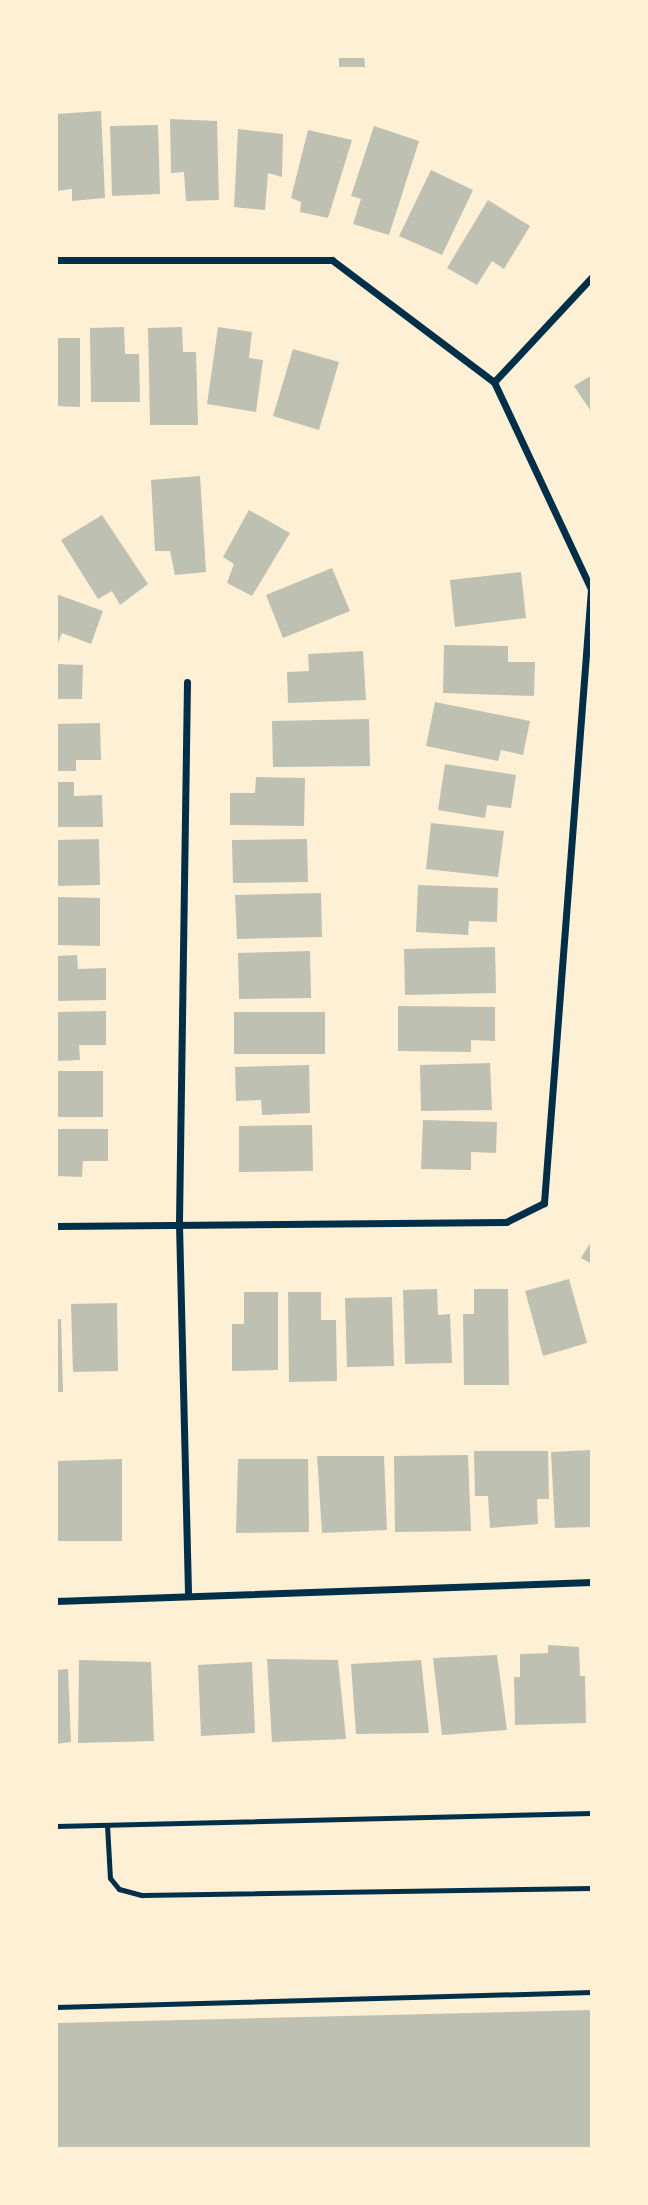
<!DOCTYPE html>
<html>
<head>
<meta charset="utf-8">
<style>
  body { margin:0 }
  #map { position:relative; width:648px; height:2205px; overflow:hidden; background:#fdf0d5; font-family:Merriweather,serif }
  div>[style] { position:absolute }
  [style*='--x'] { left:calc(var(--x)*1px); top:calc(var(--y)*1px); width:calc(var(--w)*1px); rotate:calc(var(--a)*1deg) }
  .building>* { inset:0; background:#bec0b2 }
  .service>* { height:5px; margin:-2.5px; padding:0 2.5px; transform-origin:2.5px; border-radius:2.5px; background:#003049 }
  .minor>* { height:7px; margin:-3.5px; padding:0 3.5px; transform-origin:3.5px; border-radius:3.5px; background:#003049 }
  span { translate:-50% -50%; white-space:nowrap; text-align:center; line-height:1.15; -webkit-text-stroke:5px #fdf0d5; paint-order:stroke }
  .frame { position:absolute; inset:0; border:58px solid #fdf0d5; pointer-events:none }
</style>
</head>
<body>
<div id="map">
  <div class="building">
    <div style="clip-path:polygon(339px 56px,364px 56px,365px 67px,339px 67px)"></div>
    <div style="clip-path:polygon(101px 111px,105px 198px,72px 201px,72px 189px,56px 191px,56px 114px)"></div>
    <div style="clip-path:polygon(170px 119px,217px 121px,219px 200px,186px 201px,184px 172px,171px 173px)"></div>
    <div style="clip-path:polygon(158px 125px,160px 194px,112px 196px,110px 126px)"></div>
    <div style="clip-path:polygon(374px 126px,419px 141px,389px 235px,353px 224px,361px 199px,351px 196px)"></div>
    <div style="clip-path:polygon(238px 129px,283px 134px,282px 177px,268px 173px,265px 210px,234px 207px)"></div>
    <div style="clip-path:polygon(308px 130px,352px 140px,328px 218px,300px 212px,301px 202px,291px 198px)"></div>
    <div style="clip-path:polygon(431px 170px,473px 190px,442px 255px,399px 236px)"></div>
    <div style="clip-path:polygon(488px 200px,530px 226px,504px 269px,492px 261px,477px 285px,447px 268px)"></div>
    <div style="clip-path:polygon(124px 327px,125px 354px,139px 354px,140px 402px,91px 402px,90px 328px)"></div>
    <div style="clip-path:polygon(182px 327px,183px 352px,196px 352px,198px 425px,150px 425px,148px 328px)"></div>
    <div style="clip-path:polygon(218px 327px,252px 332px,249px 358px,263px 360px,256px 412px,207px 404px)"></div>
    <div style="clip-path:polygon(56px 338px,80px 338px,80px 407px,56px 406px)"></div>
    <div style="clip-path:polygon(293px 349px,339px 362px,319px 430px,273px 416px)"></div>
    <div style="clip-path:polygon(592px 375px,592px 413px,574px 386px)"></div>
    <div style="clip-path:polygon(200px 476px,206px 572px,175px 575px,170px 551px,155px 551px,151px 480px)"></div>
    <div style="clip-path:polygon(249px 510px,290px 533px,252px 596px,227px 583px,234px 564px,223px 557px)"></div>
    <div style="clip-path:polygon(102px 515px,148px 584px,120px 605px,112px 591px,98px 599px,61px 540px)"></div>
    <div style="clip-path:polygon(332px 568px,350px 611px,283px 638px,266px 595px)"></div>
    <div style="clip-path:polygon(521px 572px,526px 618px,455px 627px,450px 580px)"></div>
    <div style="clip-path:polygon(56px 594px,103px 611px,91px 644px,62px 633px,56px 648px)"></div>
    <div style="clip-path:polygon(444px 645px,508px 646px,508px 662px,535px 662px,534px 696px,443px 693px)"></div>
    <div style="clip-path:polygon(363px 651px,366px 700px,288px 703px,287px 672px,309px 671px,308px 654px)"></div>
    <div style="clip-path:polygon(56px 664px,83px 665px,82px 699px,56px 699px)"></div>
    <div style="clip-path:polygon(435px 702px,530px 721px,523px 755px,501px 750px,498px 761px,426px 746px)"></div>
    <div style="clip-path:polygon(369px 719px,370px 766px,273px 767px,272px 721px)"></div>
    <div style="clip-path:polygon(100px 723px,101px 760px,76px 760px,76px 771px,56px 771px,56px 724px)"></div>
    <div style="clip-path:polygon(445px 764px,516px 775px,511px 808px,487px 805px,485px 818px,438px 810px)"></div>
    <div style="clip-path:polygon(256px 777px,305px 778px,304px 826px,230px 825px,230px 793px,255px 793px)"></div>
    <div style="clip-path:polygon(56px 782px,74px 782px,74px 796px,102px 795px,103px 827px,56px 827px)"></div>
    <div style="clip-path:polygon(431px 823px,504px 831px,498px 877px,426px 869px)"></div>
    <div style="clip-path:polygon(99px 839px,100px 885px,56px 886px,56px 840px)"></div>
    <div style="clip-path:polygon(307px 839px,308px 882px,233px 883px,232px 840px)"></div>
    <div style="clip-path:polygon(418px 885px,498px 888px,497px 922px,469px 921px,468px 935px,416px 932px)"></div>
    <div style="clip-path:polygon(321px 893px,322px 937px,237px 939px,235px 895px)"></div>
    <div style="clip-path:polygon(56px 897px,100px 898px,100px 946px,56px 945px)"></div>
    <div style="clip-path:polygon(495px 947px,496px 993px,405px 995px,404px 949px)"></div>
    <div style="clip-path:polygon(310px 951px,311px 998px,239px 999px,238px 953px)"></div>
    <div style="clip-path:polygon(77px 955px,78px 969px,106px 968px,106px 1000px,56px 1001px,56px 956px)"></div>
    <div style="clip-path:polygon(398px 1006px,495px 1007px,495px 1041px,471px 1040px,471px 1052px,398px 1051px)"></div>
    <div style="clip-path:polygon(106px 1011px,106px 1045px,79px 1045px,80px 1060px,56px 1061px,56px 1012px)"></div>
    <div style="clip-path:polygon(234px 1012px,325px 1012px,325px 1054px,234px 1054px)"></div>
    <div style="clip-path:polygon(490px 1063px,492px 1110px,421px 1111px,420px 1065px)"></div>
    <div style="clip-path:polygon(309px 1065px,310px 1113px,262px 1115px,261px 1100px,236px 1101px,235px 1067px)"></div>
    <div style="clip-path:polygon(56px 1071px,103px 1071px,103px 1117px,56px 1117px)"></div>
    <div style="clip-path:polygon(423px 1120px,497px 1122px,496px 1153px,471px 1152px,471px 1170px,421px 1169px)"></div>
    <div style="clip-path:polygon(312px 1125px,313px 1171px,239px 1172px,239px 1126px)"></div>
    <div style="clip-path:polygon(56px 1129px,108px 1129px,108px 1161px,83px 1161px,82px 1177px,56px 1176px)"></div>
    <div style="clip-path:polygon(592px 1240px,592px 1264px,581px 1258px)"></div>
    <div style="clip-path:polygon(569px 1279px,587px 1343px,543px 1356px,525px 1291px)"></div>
    <div style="clip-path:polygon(437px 1289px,438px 1315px,450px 1314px,452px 1363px,405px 1364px,403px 1290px)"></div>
    <div style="clip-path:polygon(474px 1289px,508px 1289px,509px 1385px,464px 1385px,463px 1314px,474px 1314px)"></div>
    <div style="clip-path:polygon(244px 1292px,278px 1292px,278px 1370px,232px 1371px,232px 1324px,244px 1324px)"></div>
    <div style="clip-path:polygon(288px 1292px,321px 1292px,321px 1320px,336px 1320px,337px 1381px,289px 1382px)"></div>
    <div style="clip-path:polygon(392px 1297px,394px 1366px,347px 1367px,345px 1298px)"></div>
    <div style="clip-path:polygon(117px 1303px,118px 1371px,73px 1372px,71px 1304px)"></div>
    <div style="clip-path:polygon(56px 1319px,61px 1319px,63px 1392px,56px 1392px)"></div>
    <div style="clip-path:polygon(592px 1450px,592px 1527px,555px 1528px,551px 1452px)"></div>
    <div style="clip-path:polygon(474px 1451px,548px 1451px,549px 1499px,537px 1499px,538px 1524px,490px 1528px,488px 1496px,475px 1496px)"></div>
    <div style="clip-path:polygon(468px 1455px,471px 1531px,395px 1532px,394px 1456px)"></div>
    <div style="clip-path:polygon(317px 1456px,384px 1456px,387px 1530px,322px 1533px)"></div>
    <div style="clip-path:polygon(122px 1459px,122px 1541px,56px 1541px,56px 1461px)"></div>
    <div style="clip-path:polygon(238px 1459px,308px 1459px,309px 1532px,236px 1533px)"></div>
    <div style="clip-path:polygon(548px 1645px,579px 1647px,580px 1676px,585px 1676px,586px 1723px,515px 1725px,514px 1677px,520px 1677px,520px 1654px,548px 1653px)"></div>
    <div style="clip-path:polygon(497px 1655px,507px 1730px,442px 1735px,433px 1658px)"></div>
    <div style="clip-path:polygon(267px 1659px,338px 1660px,346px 1739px,272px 1742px)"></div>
    <div style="clip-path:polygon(79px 1660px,151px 1662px,154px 1741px,78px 1743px)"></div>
    <div style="clip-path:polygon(421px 1660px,429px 1733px,356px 1734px,351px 1664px)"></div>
    <div style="clip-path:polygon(252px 1662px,255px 1733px,201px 1736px,198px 1665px)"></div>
    <div style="clip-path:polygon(68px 1669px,71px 1742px,56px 1744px,56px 1670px)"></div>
    <div style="clip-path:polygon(592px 2010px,592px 2149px,56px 2149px,56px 2023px)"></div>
  </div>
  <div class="service">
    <div style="--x:107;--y:1825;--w:53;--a:86.8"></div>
    <div style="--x:110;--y:1878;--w:14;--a:51"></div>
    <div style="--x:119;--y:1889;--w:24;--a:15"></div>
    <div style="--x:142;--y:1895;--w:450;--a:-0.9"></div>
    <div style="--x:56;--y:1826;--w:536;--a:-1.39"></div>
    <div style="--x:56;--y:2007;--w:536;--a:-1.6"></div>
  </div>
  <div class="minor">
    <div style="--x:56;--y:260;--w:276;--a:0"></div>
    <div style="--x:332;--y:260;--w:203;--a:37"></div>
    <div style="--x:494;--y:382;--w:229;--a:64.9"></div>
    <div style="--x:591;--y:589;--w:616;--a:94.38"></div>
    <div style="--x:544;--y:1203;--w:42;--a:153.4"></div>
    <div style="--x:506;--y:1222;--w:450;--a:179.5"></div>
    <div style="--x:494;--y:382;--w:144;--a:-47"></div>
    <div style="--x:187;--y:682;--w:542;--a:90.85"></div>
    <div style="--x:179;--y:1224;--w:371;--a:88.6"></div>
    <div style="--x:56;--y:1601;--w:536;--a:-2.03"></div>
  </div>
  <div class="frame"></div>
</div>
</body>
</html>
